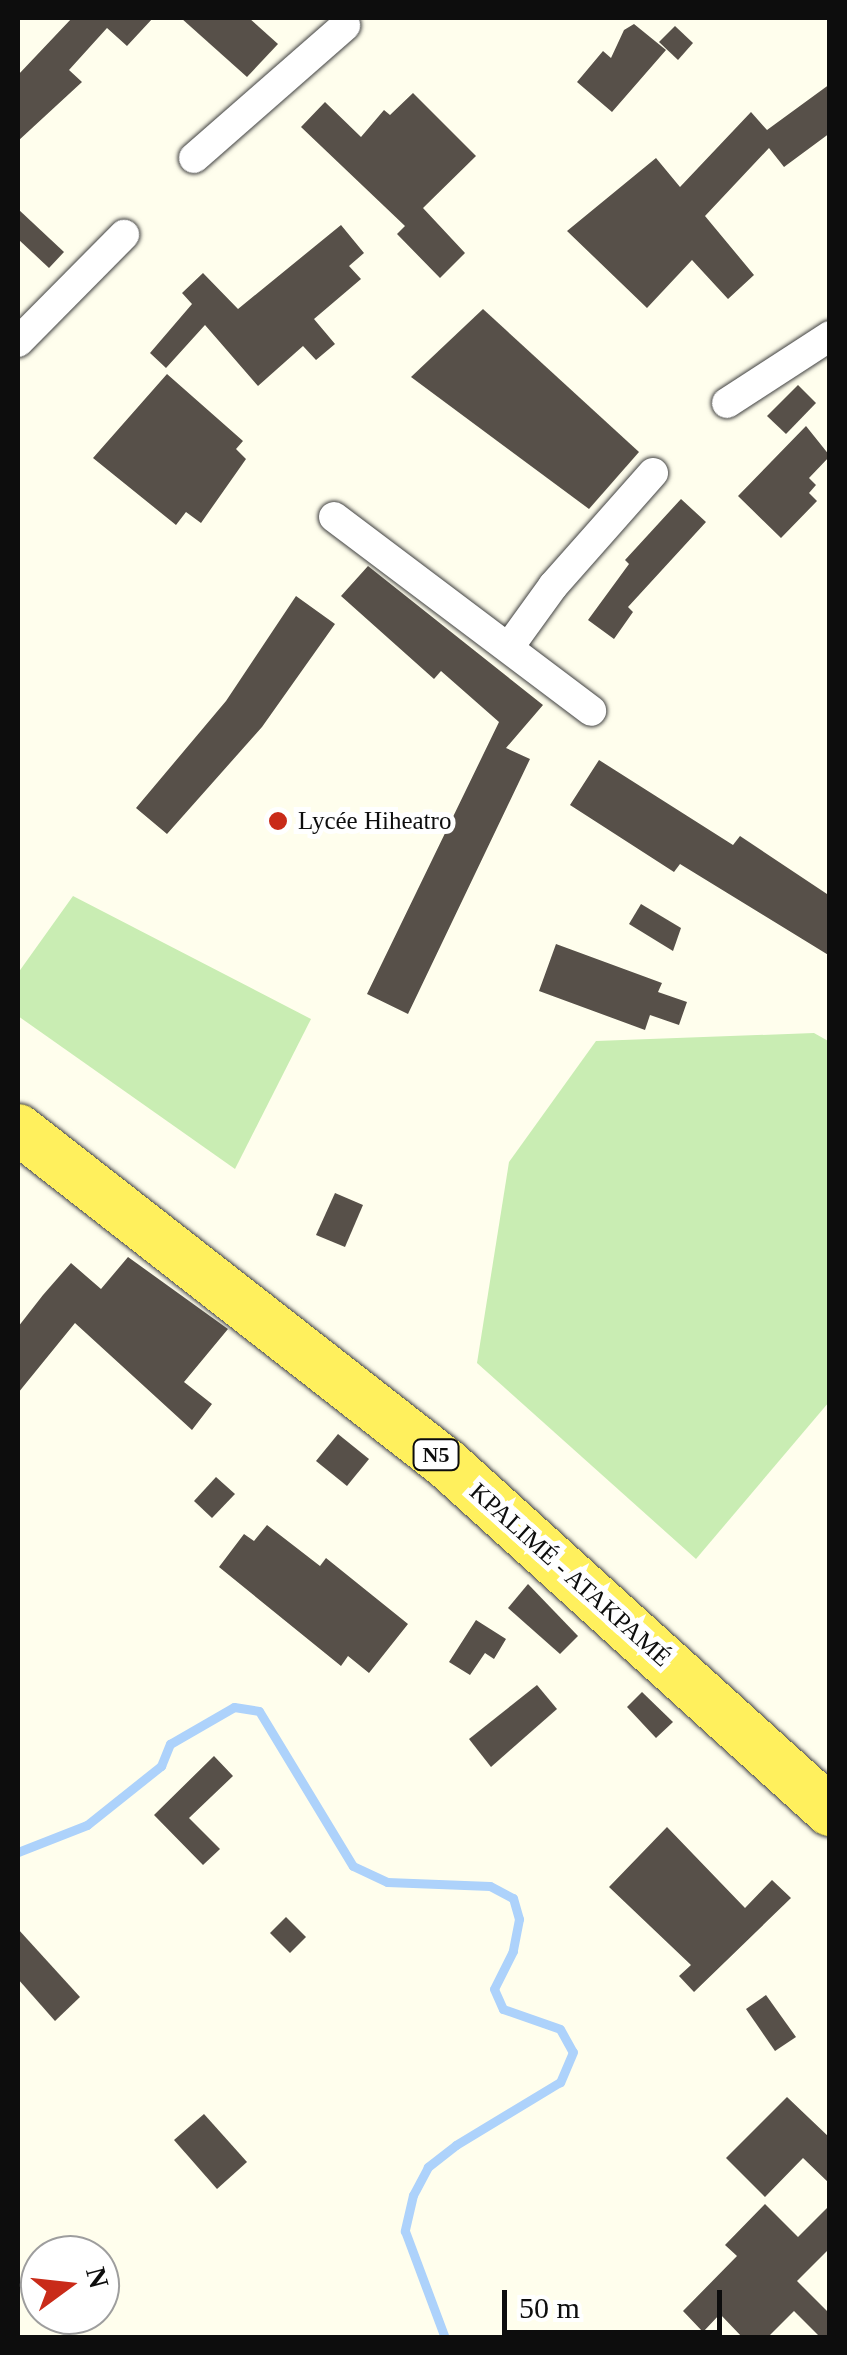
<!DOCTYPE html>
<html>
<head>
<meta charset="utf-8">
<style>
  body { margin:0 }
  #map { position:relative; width:847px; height:2355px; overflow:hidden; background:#fffeed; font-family:Georgia,serif }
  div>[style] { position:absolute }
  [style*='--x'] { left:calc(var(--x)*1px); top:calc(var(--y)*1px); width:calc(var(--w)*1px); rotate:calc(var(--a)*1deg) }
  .green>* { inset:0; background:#c9edb3 }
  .stream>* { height:9px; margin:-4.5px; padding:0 4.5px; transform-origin:4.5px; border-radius:4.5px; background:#add2fb }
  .building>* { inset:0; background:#575049 }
  .roads { filter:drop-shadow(0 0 2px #404040) drop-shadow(0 0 2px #404040) }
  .street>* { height:30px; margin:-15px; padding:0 15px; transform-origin:15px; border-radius:15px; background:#fff }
  .primary>* { height:50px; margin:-25px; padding:0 25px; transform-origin:25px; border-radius:25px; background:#fff05d }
  .dots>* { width:28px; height:28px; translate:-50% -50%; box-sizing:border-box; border:5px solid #fff; border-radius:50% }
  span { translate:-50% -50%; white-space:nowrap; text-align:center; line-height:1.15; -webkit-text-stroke:10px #fff; paint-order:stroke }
  .shield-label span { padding:2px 8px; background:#fff; border:2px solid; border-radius:8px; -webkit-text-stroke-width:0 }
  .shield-label { font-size:22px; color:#0d0d0d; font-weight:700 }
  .poi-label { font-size:25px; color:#0d0d0d }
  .left { translate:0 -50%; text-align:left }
  .street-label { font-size:25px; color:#0d0d0d }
  .frame { position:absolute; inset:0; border:20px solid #0d0d0d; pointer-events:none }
  .north { position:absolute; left:20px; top:2235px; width:100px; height:100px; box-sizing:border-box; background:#fff; border:2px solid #9e9e9e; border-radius:50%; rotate:75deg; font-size:28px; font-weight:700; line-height:40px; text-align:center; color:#0d0d0d }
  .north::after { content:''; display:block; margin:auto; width:35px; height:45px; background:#c92b19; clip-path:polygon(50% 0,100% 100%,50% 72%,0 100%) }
  .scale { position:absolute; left:502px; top:2290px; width:220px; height:45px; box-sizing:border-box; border:5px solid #0d0d0d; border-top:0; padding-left:12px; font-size:30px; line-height:35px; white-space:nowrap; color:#0d0d0d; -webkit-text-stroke:8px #fff; paint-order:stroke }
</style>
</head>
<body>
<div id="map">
  <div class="green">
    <div style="clip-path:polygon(73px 896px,311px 1019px,235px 1169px,18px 1016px,18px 973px)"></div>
    <div style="clip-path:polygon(814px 1033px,830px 1042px,829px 1402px,696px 1559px,477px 1363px,509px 1162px,596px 1041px)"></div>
  </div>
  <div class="stream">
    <div style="--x:18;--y:1852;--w:74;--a:-21.4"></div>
    <div style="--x:87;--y:1825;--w:95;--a:-38.6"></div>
    <div style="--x:161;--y:1766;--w:24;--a:-68"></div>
    <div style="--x:170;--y:1744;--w:74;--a:-30"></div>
    <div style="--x:234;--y:1707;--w:25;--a:9"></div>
    <div style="--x:259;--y:1711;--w:181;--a:58.8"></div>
    <div style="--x:353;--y:1866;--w:38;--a:25"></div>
    <div style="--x:387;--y:1882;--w:103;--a:2.2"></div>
    <div style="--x:490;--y:1886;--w:26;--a:28"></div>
    <div style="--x:513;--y:1898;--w:22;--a:74"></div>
    <div style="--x:519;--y:1919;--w:33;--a:101"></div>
    <div style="--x:513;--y:1951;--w:42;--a:116.6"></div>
    <div style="--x:494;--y:1989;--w:22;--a:66"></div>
    <div style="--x:503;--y:2009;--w:60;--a:19.3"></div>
    <div style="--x:560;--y:2029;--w:26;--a:61"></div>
    <div style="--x:573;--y:2052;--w:33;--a:113"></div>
    <div style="--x:560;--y:2082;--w:122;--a:148.8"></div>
    <div style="--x:456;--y:2145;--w:36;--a:142"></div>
    <div style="--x:428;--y:2167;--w:32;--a:118"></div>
    <div style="--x:413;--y:2195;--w:37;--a:103"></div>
    <div style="--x:405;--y:2231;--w:114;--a:69.5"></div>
  </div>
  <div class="building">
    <div style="clip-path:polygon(72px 18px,153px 18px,127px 46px,107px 28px,69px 70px,82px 82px,18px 141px,18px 75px)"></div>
    <div style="clip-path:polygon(181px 18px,249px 18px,278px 44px,247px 77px)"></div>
    <div style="clip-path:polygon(634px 24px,666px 50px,612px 112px,577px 82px,603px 51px,611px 58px,624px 30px)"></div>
    <div style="clip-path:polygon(675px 26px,693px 43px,678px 60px,659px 42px)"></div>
    <div style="clip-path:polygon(830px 84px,830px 133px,784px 167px,769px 148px,705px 216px,754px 275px,728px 299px,692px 260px,647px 308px,567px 231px,656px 158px,680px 187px,751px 112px,767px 130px)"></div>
    <div style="clip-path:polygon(413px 93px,476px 156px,423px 208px,465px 253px,440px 278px,397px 234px,405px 226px,301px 127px,325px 102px,361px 137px,384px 110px,390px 115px)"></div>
    <div style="clip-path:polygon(18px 209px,64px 252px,49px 268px,18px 239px)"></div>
    <div style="clip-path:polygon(341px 225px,364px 253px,349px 266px,361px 279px,314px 319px,335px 344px,316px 360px,303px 346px,258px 386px,205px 325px,166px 368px,150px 353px,192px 304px,182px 293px,203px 273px,238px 309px)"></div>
    <div style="clip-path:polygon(483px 309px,639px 452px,589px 509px,411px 377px)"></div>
    <div style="clip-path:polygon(167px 374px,243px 441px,236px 449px,246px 459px,201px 523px,186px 512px,176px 525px,93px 458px)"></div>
    <div style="clip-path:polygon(798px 385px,816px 403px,786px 434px,767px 416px)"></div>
    <div style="clip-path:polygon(806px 426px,830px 456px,809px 478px,816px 485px,809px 493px,817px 501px,781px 538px,738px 496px)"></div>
    <div style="clip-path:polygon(681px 499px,706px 522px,628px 607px,633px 612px,614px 639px,588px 620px,629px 564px,625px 560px)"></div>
    <div style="clip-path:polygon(368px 566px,543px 705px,506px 748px,530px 759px,408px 1014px,367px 994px,499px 722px,441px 671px,434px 679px,341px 596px)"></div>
    <div style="clip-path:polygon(296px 596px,335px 624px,262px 727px,167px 834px,136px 808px,226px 701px)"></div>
    <div style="clip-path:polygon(599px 760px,733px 845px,740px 836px,830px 896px,830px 956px,680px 864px,674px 872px,570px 805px)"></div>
    <div style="clip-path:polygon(641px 904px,681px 928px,673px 951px,629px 924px)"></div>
    <div style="clip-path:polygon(556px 944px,662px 983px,658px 992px,687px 1002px,679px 1025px,650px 1015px,645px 1030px,539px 991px)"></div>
    <div style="clip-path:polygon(335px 1193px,363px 1205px,345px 1247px,316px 1235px)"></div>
    <div style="clip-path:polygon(128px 1257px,228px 1329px,184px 1382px,212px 1404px,192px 1430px,75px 1323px,18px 1393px,18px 1327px,43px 1295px,71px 1263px,101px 1289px)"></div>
    <div style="clip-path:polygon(338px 1434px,369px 1459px,347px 1486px,316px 1461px)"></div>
    <div style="clip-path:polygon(216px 1477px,235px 1494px,212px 1518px,194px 1501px)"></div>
    <div style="clip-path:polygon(267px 1525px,320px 1566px,326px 1558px,408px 1624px,369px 1673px,348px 1656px,341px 1666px,219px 1567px,244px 1534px,254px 1541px)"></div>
    <div style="clip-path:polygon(528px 1584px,578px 1636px,560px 1654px,508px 1608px)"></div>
    <div style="clip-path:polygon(476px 1620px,506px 1639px,494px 1659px,485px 1653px,470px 1675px,449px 1662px)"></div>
    <div style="clip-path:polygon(537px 1685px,557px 1709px,491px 1767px,469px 1739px)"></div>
    <div style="clip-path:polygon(642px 1692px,673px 1722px,656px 1738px,627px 1707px)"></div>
    <div style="clip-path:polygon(214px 1756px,233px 1776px,189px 1818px,220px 1849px,203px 1865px,154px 1815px)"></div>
    <div style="clip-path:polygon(667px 1827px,745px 1908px,772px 1880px,791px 1898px,694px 1992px,679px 1976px,691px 1965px,609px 1887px)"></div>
    <div style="clip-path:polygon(286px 1917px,306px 1937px,290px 1953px,270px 1933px)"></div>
    <div style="clip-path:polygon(18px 1929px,80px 1997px,55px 2021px,18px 1979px)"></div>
    <div style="clip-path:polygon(766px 1995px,796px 2037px,775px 2051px,746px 2009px)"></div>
    <div style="clip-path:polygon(787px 2097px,830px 2138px,830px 2184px,803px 2158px,765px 2197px,726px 2158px)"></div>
    <div style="clip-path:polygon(204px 2114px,247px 2162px,217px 2189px,174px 2140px)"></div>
    <div style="clip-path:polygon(765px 2204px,798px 2237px,830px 2205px,830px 2248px,797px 2281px,830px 2314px,830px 2338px,821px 2338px,794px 2311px,767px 2338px,743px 2338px,720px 2314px,703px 2332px,683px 2311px,737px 2256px,725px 2245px)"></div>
  </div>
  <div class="roads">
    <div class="street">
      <div style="--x:194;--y:158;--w:201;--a:-41.2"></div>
      <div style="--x:18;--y:342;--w:151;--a:-45.3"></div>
      <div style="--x:727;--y:403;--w:123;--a:-33"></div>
      <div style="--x:334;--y:517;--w:322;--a:37"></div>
      <div style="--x:509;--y:647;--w:75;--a:-54.2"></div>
      <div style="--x:553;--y:586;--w:151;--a:-48.5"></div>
    </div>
    <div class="primary">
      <div style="--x:18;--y:1129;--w:544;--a:37.99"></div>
      <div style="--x:447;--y:1464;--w:517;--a:42.18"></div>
    </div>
  </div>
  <div class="dots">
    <div style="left:278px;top:821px;background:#c92b19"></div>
  </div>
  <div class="shield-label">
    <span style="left:436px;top:1455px">N5</span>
  </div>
  <div class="poi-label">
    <span class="left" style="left:298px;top:821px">Lycée Hiheatro</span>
  </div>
  <div class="street-label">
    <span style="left:570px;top:1575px;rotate:42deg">KPALIMÉ - ATAKPAMÉ</span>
  </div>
  <div class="frame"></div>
  <div class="north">N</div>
  <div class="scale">50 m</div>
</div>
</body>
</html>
